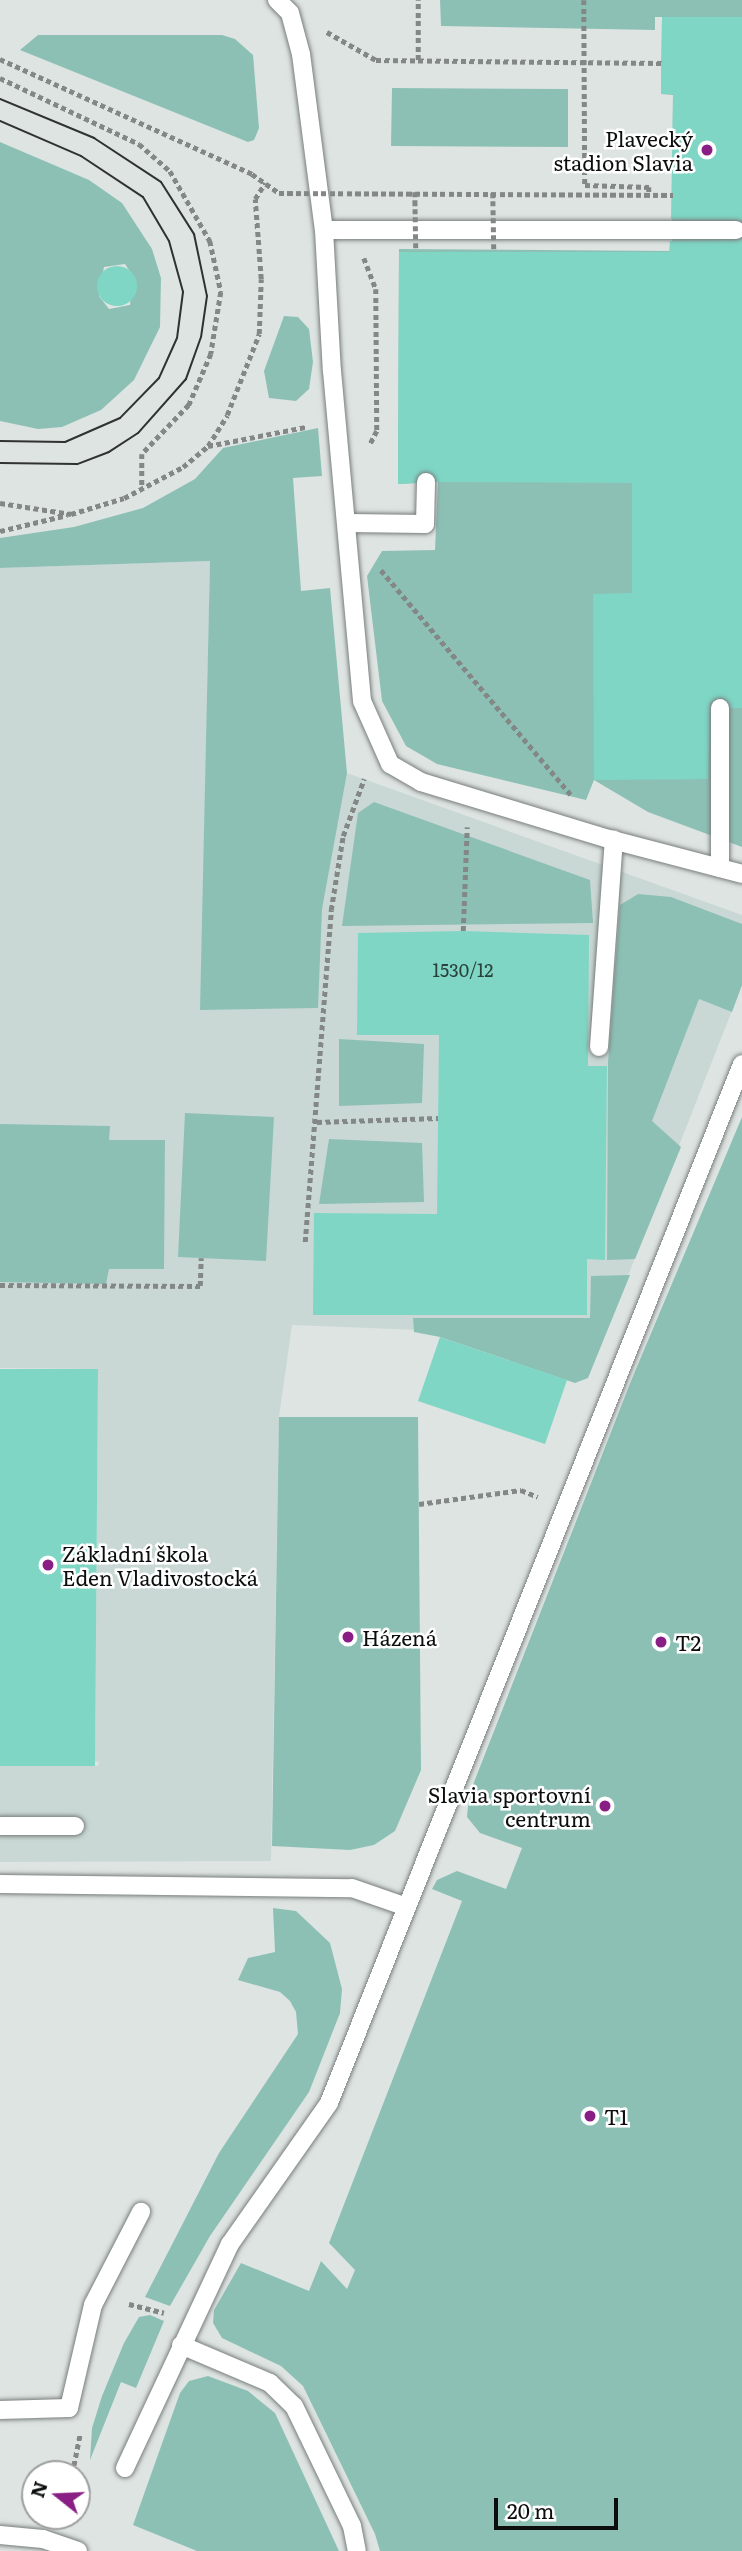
<!DOCTYPE html>
<html>
<head>
<meta charset="utf-8">
<style>
  body { margin:0 }
  #map { position:relative; width:742px; height:2551px; overflow:hidden; background:#dee4e2; font-family:Literata,serif }
  div>[style] { position:absolute }
  [style*='--x'] { left:calc(var(--x)*1px); top:calc(var(--y)*1px); width:calc(var(--w)*1px); rotate:calc(var(--a)*1deg) }
  .built>* { inset:0; background:#c9d8d4 }
  .green>* { inset:0; background:#8dc0b5 }
  .building>* { inset:0; background:#7fd6c5 }
  .round { border-radius:50% }
  .path>* { height:4.5px; margin-top:-2.25px; transform-origin:0; background:repeating-linear-gradient(90deg,#838786 0 5px,transparent 0 8.5px) }
  .roads { filter:drop-shadow(0 0 2px #787e7c) drop-shadow(0 0 2px #787e7c) }
  .service>* { height:18px; margin:-9px; padding:0 9px; transform-origin:9px; border-radius:9px; background:#fff }
  .tram>* { height:2px; margin:-1px; padding:0 1px; transform-origin:1px; border-radius:1px; background:#2f3231 }
  .path-bridge>* { height:4.5px; margin-top:-2.25px; transform-origin:0; background:repeating-linear-gradient(90deg,#838786 0 5px,transparent 0 8.5px) }
  .dots>* { width:19px; height:19px; translate:-50% -50%; box-sizing:border-box; border:4px solid #fff; border-radius:50% }
  span { translate:-50% -50%; white-space:nowrap; text-align:center; line-height:1.15; -webkit-text-stroke:5px #fff; paint-order:stroke }
  .number-label { font-size:18px; color:#29403b }
  .number-label span { -webkit-text-stroke-width:0 }
  .poi-label { font-size:21px; color:#0c0e0d }
  .right { translate:-100% -50%; text-align:right }
  .left { translate:0 -50%; text-align:left }
  .north { position:absolute; left:21px; top:2460px; width:70px; height:70px; box-sizing:border-box; background:#fff; border:2px solid #9e9f9e; border-radius:50%; rotate:288deg; font-size:19px; font-weight:700; line-height:28px; text-align:center; color:#0c0e0d }
  .north::after { content:''; display:block; margin:auto; width:24px; height:32px; background:#891f85; clip-path:polygon(50% 0,100% 100%,50% 72%,0 100%) }
  .scale { position:absolute; left:494px; top:2498px; width:124px; height:32px; box-sizing:border-box; border:4px solid #0c0e0d; border-top:0; padding-left:9px; font-size:21px; line-height:24px; white-space:nowrap; color:#0c0e0d; -webkit-text-stroke:5px #fff; paint-order:stroke }
</style>
</head>
<body>
<div id="map">
  <div class="built">
    <div style="clip-path:polygon(210px 561px,201px 1010px,311px 926px,347px 773px,742px 915px,742px 985px,604px 1337px,292px 1325px,279px 1417px,271px 1861px,0 1862px,0 1766px,98px 1766px,99px 1762px,95px 1761px,98px 1369px,0 1368px,0 568px)"></div>
  </div>
  <div class="green">
    <div style="clip-path:polygon(440px 0,742px 0,742px 847px,648px 812px,594px 780px,586px 800px,437px 764px,406px 746px,382px 701px,367px 576px,382px 551px,435px 550px,438px 482px,398px 484px,399px 249px,672px 251px,673px 95px,661px 94px,662px 17px,655px 17px,655px 30px,441px 26px)"></div>
    <div style="clip-path:polygon(38px 35px,222px 35px,235px 39px,253px 55px,259px 128px,254px 140px,248px 142px,20px 50px)"></div>
    <div style="clip-path:polygon(392px 88px,568px 89px,568px 147px,391px 146px)"></div>
    <div style="clip-path:polygon(evenodd,0 142px,89px 180px,122px 203px,152px 249px,161px 278px,160px 327px,134px 380px,101px 410px,62px 427px,38px 429px,0 421px,0 142px,125px 264px,133px 276px,130px 305px,109px 309px,99px 296px,104px 267px,125px 264px)"></div>
    <div style="clip-path:polygon(284px 316px,298px 317px,309px 329px,313px 362px,309px 389px,296px 401px,269px 398px,264px 371px)"></div>
    <div style="clip-path:polygon(318px 428px,322px 476px,293px 478px,301px 591px,330px 588px,347px 773px,322px 909px,318px 1008px,200px 1010px,210px 561px,0 568px,0 538px,74px 527px,143px 508px,195px 479px,223px 448px)"></div>
    <div style="clip-path:polygon(374px 802px,590px 880px,593px 923px,342px 926px,358px 813px)"></div>
    <div style="clip-path:polygon(638px 894px,671px 897px,742px 924px,742px 985px,732px 1012px,699px 999px,652px 1121px,681px 1147px,635px 1259px,607px 1260px,608px 1063px,620px 905px)"></div>
    <div style="clip-path:polygon(339px 1039px,424px 1044px,422px 1103px,339px 1106px)"></div>
    <div style="clip-path:polygon(185px 1113px,274px 1117px,266px 1261px,178px 1257px)"></div>
    <div style="clip-path:polygon(742px 1117px,742px 2551px,380px 2551px,375px 2534px,303px 2386px,281px 2366px,222px 2338px,213px 2323px,214px 2310px,241px 2263px,309px 2291px,321px 2261px,347px 2289px,355px 2270px,329px 2243px,462px 1901px,432px 1889px,437px 1880px,457px 1871px,506px 1889px,522px 1848px,480px 1833px,467px 1817px,469px 1795px,631px 1381px)"></div>
    <div style="clip-path:polygon(0 1124px,110px 1126px,109px 1140px,165px 1140px,164px 1269px,109px 1269px,106px 1284px,0 1282px)"></div>
    <div style="clip-path:polygon(329px 1139px,422px 1143px,424px 1202px,319px 1204px)"></div>
    <div style="clip-path:polygon(630px 1275px,588px 1378px,575px 1383px,440px 1337px,414px 1332px,413px 1318px,590px 1318px,591px 1276px)"></div>
    <div style="clip-path:polygon(279px 1417px,418px 1417px,421px 1770px,395px 1831px,374px 1845px,350px 1850px,272px 1846px)"></div>
    <div style="clip-path:polygon(273px 1908px,296px 1911px,330px 1943px,342px 1989px,340px 2013px,309px 2092px,210px 2236px,170px 2306px,145px 2297px,219px 2153px,298px 2034px,296px 2012px,290px 2001px,280px 1992px,238px 1980px,248px 1958px,275px 1952px)"></div>
    <div style="clip-path:polygon(150px 2315px,164px 2321px,136px 2388px,121px 2382px,90px 2460px,92px 2428px,102px 2396px,124px 2343px,139px 2317px)"></div>
    <div style="clip-path:polygon(208px 2376px,248px 2391px,275px 2413px,339px 2551px,197px 2551px,133px 2525px,180px 2393px,189px 2381px)"></div>
  </div>
  <div class="building">
    <div style="clip-path:polygon(662px 17px,742px 17px,742px 220px,671px 219px,673px 94px,661px 94px)"></div>
    <div style="clip-path:polygon(742px 240px,742px 708px,731px 708px,721px 697px,710px 703px,708px 779px,594px 780px,593px 594px,632px 593px,632px 483px,437px 482px,426px 471px,415px 483px,398px 484px,399px 252px,669px 252px,670px 241px)"></div>
    <div class="round" style="left:97px;top:266px;width:40px;height:40px"></div>
    <div style="clip-path:polygon(463px 931px,589px 935px,588px 1066px,607px 1066px,605px 1260px,587px 1259px,587px 1315px,313px 1315px,314px 1213px,437px 1214px,439px 1035px,357px 1035px,358px 933px)"></div>
    <div style="clip-path:polygon(440px 1337px,567px 1380px,545px 1444px,418px 1401px)"></div>
    <div style="clip-path:polygon(0 1369px,98px 1369px,95px 1766px,0 1766px)"></div>
  </div>
  <div class="path">
    <div style="--x:584;--y:0;--w:185;--a:89.7"></div>
    <div style="--x:585;--y:185;--w:64;--a:1.8"></div>
    <div style="--x:649;--y:187;--w:8;--a:90"></div>
    <div style="--x:327;--y:32;--w:56;--a:29.7"></div>
    <div style="--x:376;--y:60;--w:286;--a:0.6"></div>
    <div style="--x:0;--y:59;--w:277;--a:24.5"></div>
    <div style="--x:252;--y:174;--w:33;--a:35"></div>
    <div style="--x:418;--y:60;--w:60;--a:-90"></div>
    <div style="--x:0;--y:78;--w:154;--a:25.4"></div>
    <div style="--x:139;--y:144;--w:41;--a:41.1"></div>
    <div style="--x:170;--y:171;--w:81;--a:60.3"></div>
    <div style="--x:210;--y:241;--w:52;--a:77.8"></div>
    <div style="--x:221;--y:292;--w:63;--a:99.2"></div>
    <div style="--x:211;--y:354;--w:56;--a:113.3"></div>
    <div style="--x:189;--y:405;--w:68;--a:133.8"></div>
    <div style="--x:142;--y:454;--w:35;--a:90"></div>
    <div style="--x:364;--y:258;--w:33;--a:69"></div>
    <div style="--x:376;--y:289;--w:142;--a:89.6"></div>
    <div style="--x:377;--y:431;--w:16;--a:117"></div>
    <div style="--x:208;--y:446;--w:100;--a:-11"></div>
    <div style="--x:0;--y:503;--w:72;--a:8.8"></div>
    <div style="--x:71;--y:514;--w:55;--a:-16.8"></div>
    <div style="--x:124;--y:498;--w:67;--a:-27.7"></div>
    <div style="--x:183;--y:467;--w:33;--a:-40"></div>
    <div style="--x:208;--y:446;--w:36;--a:-58"></div>
    <div style="--x:227;--y:415;--w:87;--a:-68.4"></div>
    <div style="--x:259;--y:334;--w:55;--a:-87.9"></div>
    <div style="--x:261;--y:279;--w:80;--a:-94.3"></div>
    <div style="--x:255;--y:199;--w:19;--a:-58"></div>
    <div style="--x:0;--y:531;--w:69;--a:-13.4"></div>
    <div style="--x:381;--y:570;--w:296;--a:49.8"></div>
    <div style="--x:463;--y:931;--w:104;--a:-87.8"></div>
    <div style="--x:317;--y:1122;--w:121;--a:-1.9"></div>
    <div style="--x:305;--y:1242;--w:333;--a:-85.5"></div>
    <div style="--x:331;--y:910;--w:75;--a:-80.8"></div>
    <div style="--x:343;--y:836;--w:61;--a:-69.8"></div>
    <div style="--x:0;--y:1285;--w:200;--a:0.3"></div>
    <div style="--x:200;--y:1286;--w:28;--a:-88"></div>
    <div style="--x:419;--y:1504;--w:103;--a:-7.8"></div>
    <div style="--x:521;--y:1490;--w:18;--a:22"></div>
    <div style="--x:129;--y:2304;--w:36;--a:14"></div>
    <div style="--x:72;--y:2474;--w:41;--a:-78.7"></div>
  </div>
  <div class="roads">
    <div class="service">
      <div style="--x:277;--y:0;--w:18;--a:45"></div>
      <div style="--x:290;--y:13;--w:42;--a:75"></div>
      <div style="--x:301;--y:54;--w:177;--a:82.6"></div>
      <div style="--x:324;--y:230;--w:141;--a:86.8"></div>
      <div style="--x:332;--y:371;--w:331;--a:84.8"></div>
      <div style="--x:362;--y:701;--w:69;--a:66"></div>
      <div style="--x:390;--y:764;--w:36;--a:30"></div>
      <div style="--x:421;--y:782;--w:196;--a:16.9"></div>
      <div style="--x:609;--y:839;--w:138;--a:14.7"></div>
      <div style="--x:324;--y:230;--w:412;--a:0"></div>
      <div style="--x:348;--y:523;--w:77;--a:0.7"></div>
      <div style="--x:425;--y:524;--w:42;--a:-88.6"></div>
      <div style="--x:720;--y:708;--w:160;--a:90"></div>
      <div style="--x:599;--y:1047;--w:208;--a:-85.9"></div>
      <div style="--x:0;--y:1826;--w:75;--a:0"></div>
      <div style="--x:0;--y:1884;--w:352;--a:0.7"></div>
      <div style="--x:352;--y:1888;--w:58;--a:19.1"></div>
      <div style="--x:181;--y:2345;--w:97;--a:23.1"></div>
      <div style="--x:270;--y:2383;--w:33;--a:44"></div>
      <div style="--x:294;--y:2406;--w:133;--a:64.2"></div>
      <div style="--x:352;--y:2526;--w:25;--a:79"></div>
      <div style="--x:0;--y:2410;--w:69;--a:-1.7"></div>
      <div style="--x:69;--y:2408;--w:106;--a:-76.9"></div>
      <div style="--x:93;--y:2305;--w:105;--a:-62.7"></div>
      <div style="--x:125;--y:2468;--w:247;--a:-64.9"></div>
      <div style="--x:230;--y:2244;--w:172;--a:-54.9"></div>
      <div style="--x:329;--y:2103;--w:1118;--a:-68.32"></div>
      <div style="--x:0;--y:2535;--w:43;--a:5.3"></div>
      <div style="--x:43;--y:2539;--w:37;--a:19"></div>
    </div>
  </div>
  <div class="tram">
    <div style="--x:0;--y:99;--w:102;--a:22.5"></div>
    <div style="--x:94;--y:138;--w:80;--a:33.3"></div>
    <div style="--x:161;--y:182;--w:62;--a:57.6"></div>
    <div style="--x:194;--y:234;--w:63;--a:78.2"></div>
    <div style="--x:207;--y:296;--w:41;--a:98.3"></div>
    <div style="--x:201;--y:337;--w:45;--a:109.7"></div>
    <div style="--x:186;--y:379;--w:72;--a:131.6"></div>
    <div style="--x:138;--y:433;--w:35;--a:147"></div>
    <div style="--x:109;--y:452;--w:34;--a:159"></div>
    <div style="--x:77;--y:464;--w:77;--a:-179.3"></div>
    <div style="--x:0;--y:121;--w:88;--a:23.4"></div>
    <div style="--x:81;--y:156;--w:74;--a:33.5"></div>
    <div style="--x:143;--y:197;--w:51;--a:59.4"></div>
    <div style="--x:169;--y:241;--w:53;--a:74.6"></div>
    <div style="--x:183;--y:292;--w:46;--a:97.4"></div>
    <div style="--x:177;--y:338;--w:44;--a:114.2"></div>
    <div style="--x:159;--y:378;--w:56;--a:134.3"></div>
    <div style="--x:120;--y:418;--w:60;--a:156.4"></div>
    <div style="--x:65;--y:442;--w:65;--a:-179.1"></div>
  </div>
  <div class="path-bridge">
    <div style="--x:415;--y:192;--w:59;--a:89"></div>
    <div style="--x:279;--y:193;--w:394;--a:0.3"></div>
    <div style="--x:493;--y:193;--w:58;--a:89"></div>
  </div>
  <div class="dots">
    <div style="left:707px;top:150px;background:#891f85"></div>
    <div style="left:48px;top:1565px;background:#891f85"></div>
    <div style="left:348px;top:1637px;background:#891f85"></div>
    <div style="left:661px;top:1642px;background:#891f85"></div>
    <div style="left:605px;top:1806px;background:#891f85"></div>
    <div style="left:590px;top:2116px;background:#891f85"></div>
  </div>
  <div class="number-label">
    <span style="left:463px;top:970px">1530/12</span>
  </div>
  <div class="poi-label">
    <span class="right" style="left:693px;top:150px">Plavecký<br>stadion Slavia</span>
    <span class="left" style="left:62px;top:1565px">Základní škola<br>Eden Vladivostocká</span>
    <span class="left" style="left:362px;top:1637px">Házená</span>
    <span class="left" style="left:675px;top:1642px">T2</span>
    <span class="right" style="left:591px;top:1806px">Slavia sportovní<br>centrum</span>
    <span class="left" style="left:604px;top:2116px">T1</span>
  </div>
  <div class="north">N</div>
  <div class="scale">20 m</div>
</div>
</body>
</html>
